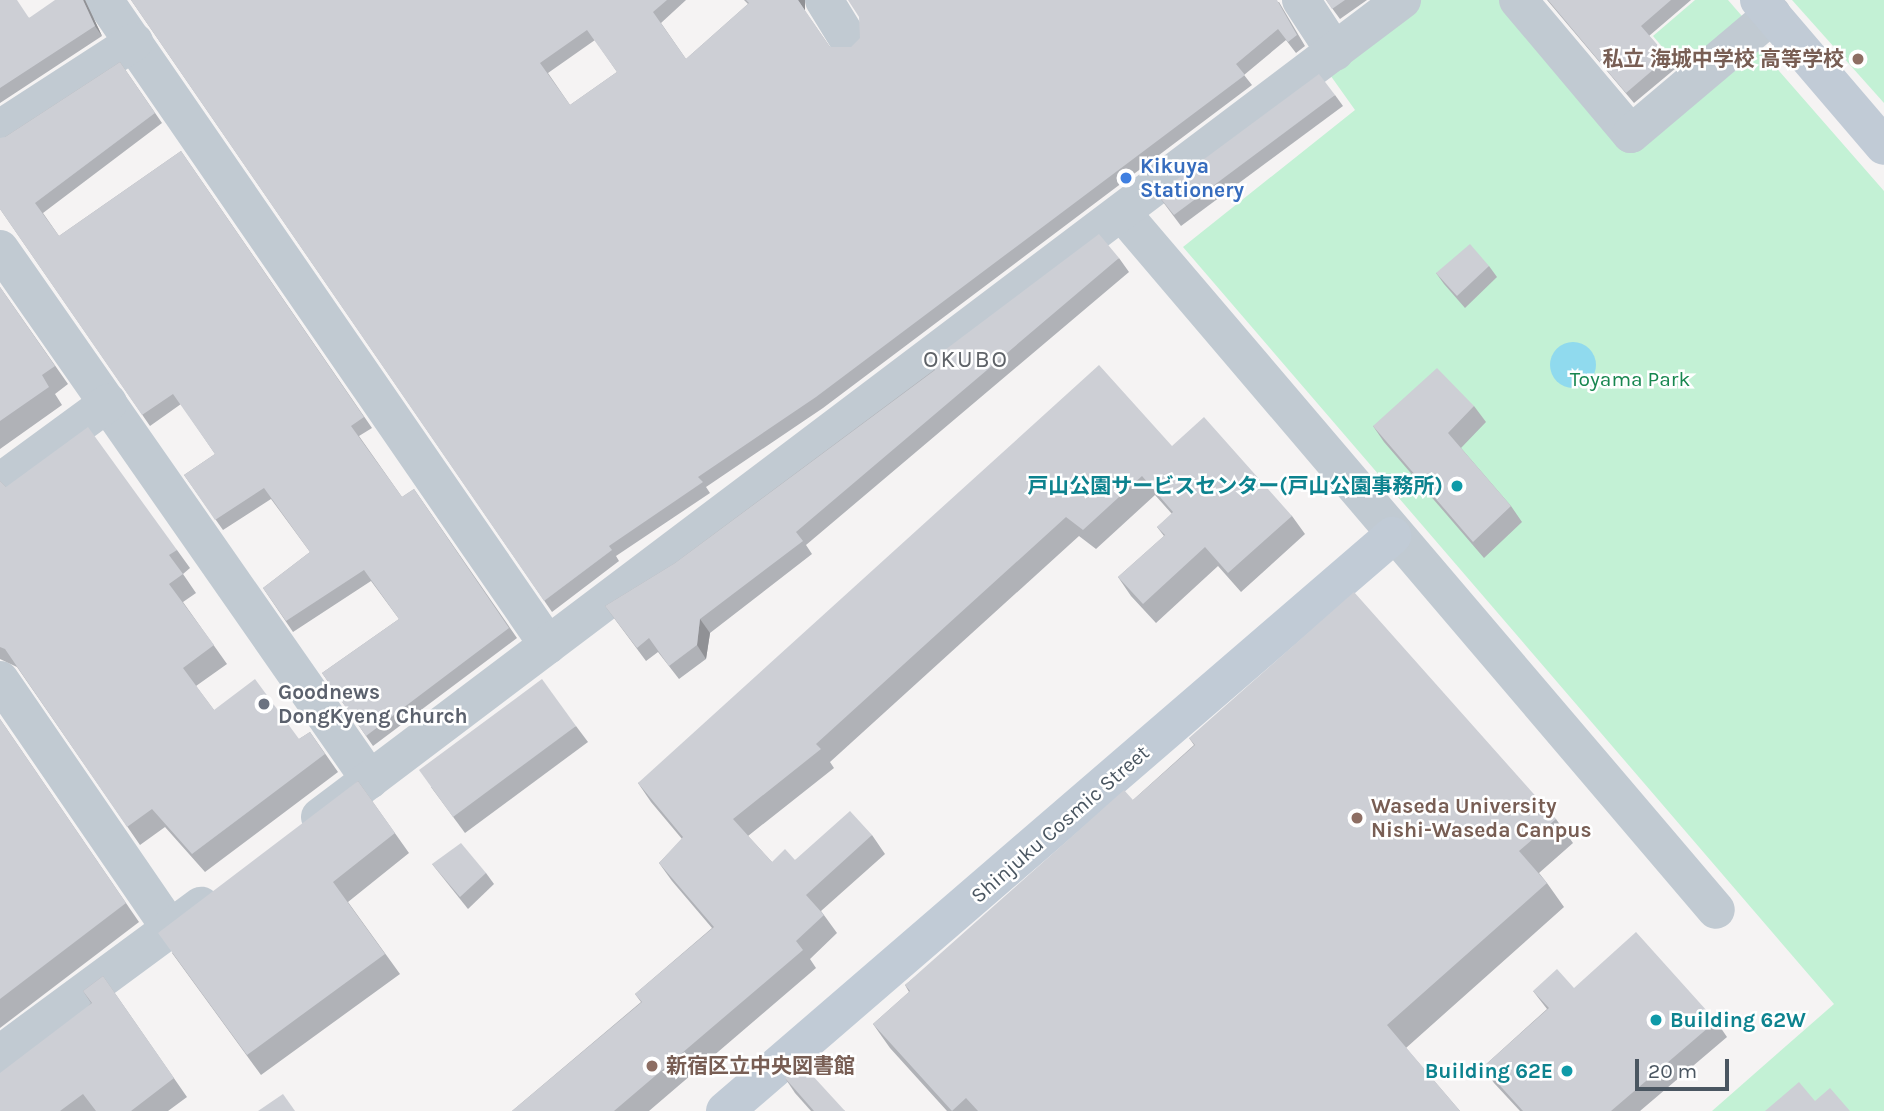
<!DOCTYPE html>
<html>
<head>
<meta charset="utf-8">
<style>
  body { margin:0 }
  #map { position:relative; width:1884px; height:1111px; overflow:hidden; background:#f5f3f3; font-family:Karla,"Noto Sans JP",sans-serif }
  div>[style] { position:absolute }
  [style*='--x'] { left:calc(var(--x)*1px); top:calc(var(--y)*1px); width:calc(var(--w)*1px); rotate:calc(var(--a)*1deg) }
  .green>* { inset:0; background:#c3f1d5 }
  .water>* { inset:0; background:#90daee }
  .round { border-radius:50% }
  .street>* { height:38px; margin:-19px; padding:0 19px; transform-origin:19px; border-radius:19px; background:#c1cad2 }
  .secondary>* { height:38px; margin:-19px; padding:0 19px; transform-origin:19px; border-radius:19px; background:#c1cbd6 }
  .wall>* { inset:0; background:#b0b2b7 }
  .shaded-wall>* { inset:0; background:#909195 }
  .building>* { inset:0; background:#cdcfd5 }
  .dots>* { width:19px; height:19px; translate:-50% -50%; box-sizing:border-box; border:4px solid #fff; border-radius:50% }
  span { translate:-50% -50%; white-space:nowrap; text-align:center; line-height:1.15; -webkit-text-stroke:5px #fff; paint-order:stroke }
  .education-label { font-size:21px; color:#785e54; font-weight:700 }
  .right { translate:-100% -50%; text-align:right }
  .left { translate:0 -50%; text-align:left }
  .shop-label { font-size:21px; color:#366cbe; font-weight:700 }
  .park-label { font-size:21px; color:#17864f }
  .culture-label { font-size:21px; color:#0d838f; font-weight:700 }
  .worship-label { font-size:21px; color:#5b616d; font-weight:700 }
  .street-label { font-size:21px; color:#4a5661 }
  .quarter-label { font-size:24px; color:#5f6368; letter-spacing:2px }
  .scale { position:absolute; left:1635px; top:1059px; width:94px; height:32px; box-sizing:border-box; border:4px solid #4a5661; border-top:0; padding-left:9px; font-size:21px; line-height:24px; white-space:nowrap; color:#4a5661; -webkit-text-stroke:5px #fff; paint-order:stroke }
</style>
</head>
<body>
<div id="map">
  <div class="green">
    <div style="clip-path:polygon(1417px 0,1512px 0,1633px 125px,1752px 40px,1884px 191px,1884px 1111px,1712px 1111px,1834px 1004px,1183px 247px,1355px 110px,1328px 72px)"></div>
    <div style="clip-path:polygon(1695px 0,1728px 0,1748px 23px,1686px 75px,1653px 36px)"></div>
    <div style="clip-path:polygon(1792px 0,1884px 0,1884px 103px)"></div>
  </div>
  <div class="water">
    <div class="round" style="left:1550px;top:342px;width:46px;height:46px"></div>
  </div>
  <div class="street">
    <div style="--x:104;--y:0;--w:783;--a:55.46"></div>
    <div style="--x:824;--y:0;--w:46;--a:58.4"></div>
    <div style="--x:1301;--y:0;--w:62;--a:56.8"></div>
    <div style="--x:1518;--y:0;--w:175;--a:49.9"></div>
    <div style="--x:1631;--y:134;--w:185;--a:-40.2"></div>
    <div style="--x:0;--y:129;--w:160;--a:-33"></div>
    <div style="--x:1123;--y:214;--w:914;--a:49.57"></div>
    <div style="--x:0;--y:249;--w:647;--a:55.13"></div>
    <div style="--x:0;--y:482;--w:134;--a:-36.2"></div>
    <div style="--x:0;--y:680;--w:301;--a:55.6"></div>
    <div style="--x:320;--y:817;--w:1356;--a:-37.06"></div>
    <div style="--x:0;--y:1054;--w:250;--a:-36.4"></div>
  </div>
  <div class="secondary">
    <div style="--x:1759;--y:0;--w:192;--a:49.4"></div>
    <div style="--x:725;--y:1111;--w:881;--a:-40.76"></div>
  </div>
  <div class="wall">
    <div style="clip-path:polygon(0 0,29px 18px,85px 0,102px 36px,0 103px)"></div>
    <div style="clip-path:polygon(evenodd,131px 0,686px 0,661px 23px,686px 59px,748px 4px,744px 0,805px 0,805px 11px,830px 47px,851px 47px,1279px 2px,1305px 46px,1296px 53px,1286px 40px,1244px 75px,1252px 85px,823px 408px,706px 487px,710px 493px,616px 556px,619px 561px,552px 612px,131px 0,595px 40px,617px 72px,570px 105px,548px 73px,595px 40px)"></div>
    <div style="clip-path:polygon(1326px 0,1367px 0,1340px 19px)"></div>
    <div style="clip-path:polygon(1547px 0,1691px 0,1649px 36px,1668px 57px,1676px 68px,1634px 103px)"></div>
    <div style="clip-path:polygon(120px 62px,162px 123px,43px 213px,59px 236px,181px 151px,372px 428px,359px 436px,402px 497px,414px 489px,517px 638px,373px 746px,322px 673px,399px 619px,371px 581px,293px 632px,263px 588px,310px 552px,271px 499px,223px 530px,184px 475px,215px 454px,181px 404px,150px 426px,0 209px,5px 137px)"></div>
    <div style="clip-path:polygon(1335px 95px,1343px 106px,1181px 226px,1157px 194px)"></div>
    <div style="clip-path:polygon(1119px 258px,1129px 272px,806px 545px,812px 554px,710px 633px,706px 659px,679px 679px,658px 652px,646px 661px,605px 606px,675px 563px,934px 370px,929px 362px)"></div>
    <div style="clip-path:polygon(1489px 266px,1497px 277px,1465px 308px,1444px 284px,1436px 273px)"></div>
    <div style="clip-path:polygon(0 287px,68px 384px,55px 394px,62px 405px,0 449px)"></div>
    <div style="clip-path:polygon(1474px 406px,1486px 422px,1461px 448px,1511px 506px,1522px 522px,1484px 558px,1384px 442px,1373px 426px)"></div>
    <div style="clip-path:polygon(1172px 446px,1292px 516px,1305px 534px,1241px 592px,1218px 566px,1156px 623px,1131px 596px,1118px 577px,1164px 536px,1157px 527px,1172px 514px,1155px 495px,1096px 549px,1079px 536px,830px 762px,834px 768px,748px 836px,772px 862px,795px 860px,872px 835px,885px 854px,821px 911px,837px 933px,810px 959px,816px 968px,649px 1111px,512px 1111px,641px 1002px,635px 994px,712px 928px,672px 881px,659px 863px,682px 839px,651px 802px,638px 783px)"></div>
    <div style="clip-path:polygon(0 481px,6px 487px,177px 550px,190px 568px,183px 574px,196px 593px,183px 602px,227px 664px,196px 686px,214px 710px,299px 739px,310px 732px,338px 772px,205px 872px,165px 827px,140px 845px,17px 667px,0 659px)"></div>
    <div style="clip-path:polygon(0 719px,139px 922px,0 1028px)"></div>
    <div style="clip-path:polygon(576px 726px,588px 742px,465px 833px,431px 787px)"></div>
    <div style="clip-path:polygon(1189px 738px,1556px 819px,1573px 843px,1539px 873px,1547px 883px,1564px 907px,1406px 1048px,1460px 1111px,947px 1111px,890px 1048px,873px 1024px,909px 992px,905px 985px,1133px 800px,1194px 745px)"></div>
    <div style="clip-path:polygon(358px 781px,409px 853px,348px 902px,400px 974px,261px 1075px,172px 953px)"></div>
    <div style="clip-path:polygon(432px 864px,486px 873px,494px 884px,468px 909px)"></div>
    <div style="clip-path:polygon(103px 976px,187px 1097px,168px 1111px,0 1111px,91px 1003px,83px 991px)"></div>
    <div style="clip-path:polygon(1574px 988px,1716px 1021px,1727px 1037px,1640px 1111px,1520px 1111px,1494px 1083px,1483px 1067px,1547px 1009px,1533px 991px)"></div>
    <div style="clip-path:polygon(785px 1078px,845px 1111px,811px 1111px,795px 1093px)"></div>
  </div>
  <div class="shaded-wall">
    <div style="clip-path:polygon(83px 0,85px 0,102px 36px,95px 26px)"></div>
    <div style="clip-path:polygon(798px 0,805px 0,805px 11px)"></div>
    <div style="clip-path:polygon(700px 619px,710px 633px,706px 659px,697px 645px)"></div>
  </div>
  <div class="building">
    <div style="clip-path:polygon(0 0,17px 0,29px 18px,55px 0,83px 0,95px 26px,0 88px)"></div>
    <div style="clip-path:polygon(evenodd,131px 0,667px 0,653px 12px,686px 59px,749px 3px,746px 0,798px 0,830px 47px,851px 47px,860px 38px,859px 17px,848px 0,1277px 0,1297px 35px,1288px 42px,1278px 29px,1236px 64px,1245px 75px,816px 397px,698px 477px,703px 482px,609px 546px,612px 550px,544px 601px,131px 0,587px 30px,617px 72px,570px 105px,540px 63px,587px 30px)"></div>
    <div style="clip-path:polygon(1326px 0,1345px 0,1332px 9px)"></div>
    <div style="clip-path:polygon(1548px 0,1671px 0,1641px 26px,1668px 57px,1626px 93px)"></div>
    <div style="clip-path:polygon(120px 62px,155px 113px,35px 203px,59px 236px,181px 151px,364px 417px,351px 426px,402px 497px,414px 489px,509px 628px,366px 736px,322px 673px,399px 619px,364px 570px,286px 621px,263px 588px,310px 552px,264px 488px,215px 520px,184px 475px,215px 454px,173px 394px,142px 415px,0 209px,0 138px,5px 137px)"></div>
    <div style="clip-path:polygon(1319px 74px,1335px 95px,1174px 215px,1157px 194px)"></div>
    <div style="clip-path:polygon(1099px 234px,1119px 258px,796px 532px,803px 541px,700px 619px,697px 645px,669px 666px,649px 638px,637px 648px,605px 606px,675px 563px,935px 370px,929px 362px)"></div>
    <div style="clip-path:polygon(1470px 244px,1489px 266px,1457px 296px,1436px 273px)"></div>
    <div style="clip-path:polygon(0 287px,55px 366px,42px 375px,49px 387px,0 421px)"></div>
    <div style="clip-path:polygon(1099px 365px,1172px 446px,1204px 417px,1292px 516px,1228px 573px,1205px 547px,1143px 604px,1118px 577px,1165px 535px,1157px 527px,1173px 512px,1142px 476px,1083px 530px,1066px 517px,816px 744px,821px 749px,733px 819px,772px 862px,785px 849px,795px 860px,850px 811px,872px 835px,806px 895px,824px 915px,796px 941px,803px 950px,614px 1111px,512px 1111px,642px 1002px,635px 994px,714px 927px,659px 863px,683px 837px,638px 783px)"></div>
    <div style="clip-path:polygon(1437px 368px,1474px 406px,1448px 433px,1511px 506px,1473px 542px,1373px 426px)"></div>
    <div style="clip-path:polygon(88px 427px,177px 550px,169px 555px,183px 574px,169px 584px,214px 645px,183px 668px,214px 710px,255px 679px,299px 739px,310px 732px,325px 754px,192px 854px,152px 809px,127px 827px,5px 649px,0 647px,0 481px,6px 487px)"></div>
    <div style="clip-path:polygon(1354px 592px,1556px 819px,1519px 851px,1547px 883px,1387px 1025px,1460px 1111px,978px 1111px,966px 1098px,952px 1111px,873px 1024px,910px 991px,905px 985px,1124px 790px,1133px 800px,1195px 745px,1189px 738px)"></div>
    <div style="clip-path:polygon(542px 679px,576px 726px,453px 817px,419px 770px)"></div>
    <div style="clip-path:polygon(0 719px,126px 903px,0 999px)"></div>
    <div style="clip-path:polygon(358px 781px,395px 833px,333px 882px,385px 954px,247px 1055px,158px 933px)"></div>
    <div style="clip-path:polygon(461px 843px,486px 873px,460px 897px,432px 864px)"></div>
    <div style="clip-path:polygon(1636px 932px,1716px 1021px,1611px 1111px,1523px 1111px,1483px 1067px,1549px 1008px,1533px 991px,1557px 969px,1574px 988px)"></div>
    <div style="clip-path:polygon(103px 976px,174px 1078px,131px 1111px,96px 1111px,83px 1094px,60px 1111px,0 1111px,0 1073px,92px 1003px,83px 991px)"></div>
    <div style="clip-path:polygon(801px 1063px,845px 1111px,814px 1111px,785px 1078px)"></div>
    <div style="clip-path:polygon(1799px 1082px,1815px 1101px,1830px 1088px,1850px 1111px,1765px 1111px)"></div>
    <div style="clip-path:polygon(283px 1094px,295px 1111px,258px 1111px)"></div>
  </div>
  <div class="dots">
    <div style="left:1858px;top:59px;background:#8d6e63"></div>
    <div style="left:1126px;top:178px;background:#3f7fe0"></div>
    <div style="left:1457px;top:486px;background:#0f9aa8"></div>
    <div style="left:264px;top:704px;background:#6b7280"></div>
    <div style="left:1357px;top:818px;background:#8d6e63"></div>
    <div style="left:1656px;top:1020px;background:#0f9aa8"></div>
    <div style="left:652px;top:1066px;background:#8d6e63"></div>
    <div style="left:1567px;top:1071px;background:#0f9aa8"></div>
  </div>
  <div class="education-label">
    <span class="right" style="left:1844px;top:59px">私立 海城中学校 高等学校</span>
    <span class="left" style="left:1371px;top:818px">Waseda University<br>Nishi-Waseda Canpus</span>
    <span class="left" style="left:666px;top:1066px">新宿区立中央図書館</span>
  </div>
  <div class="shop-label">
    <span class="left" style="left:1140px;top:178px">Kikuya<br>Stationery</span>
  </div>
  <div class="park-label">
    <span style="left:1630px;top:379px">Toyama Park</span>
  </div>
  <div class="culture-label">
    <span class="right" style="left:1443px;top:486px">戸山公園サービスセンター(戸山公園事務所)</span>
    <span class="left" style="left:1670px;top:1020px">Building 62W</span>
    <span class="right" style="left:1553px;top:1071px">Building 62E</span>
  </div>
  <div class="worship-label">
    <span class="left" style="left:278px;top:704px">Goodnews<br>DongKyeng Church</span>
  </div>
  <div class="street-label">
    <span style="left:1060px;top:824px;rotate:-41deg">Shinjuku Cosmic Street</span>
  </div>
  <div class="quarter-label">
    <span style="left:966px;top:360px">OKUBO</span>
  </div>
  <div class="scale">20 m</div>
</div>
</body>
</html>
